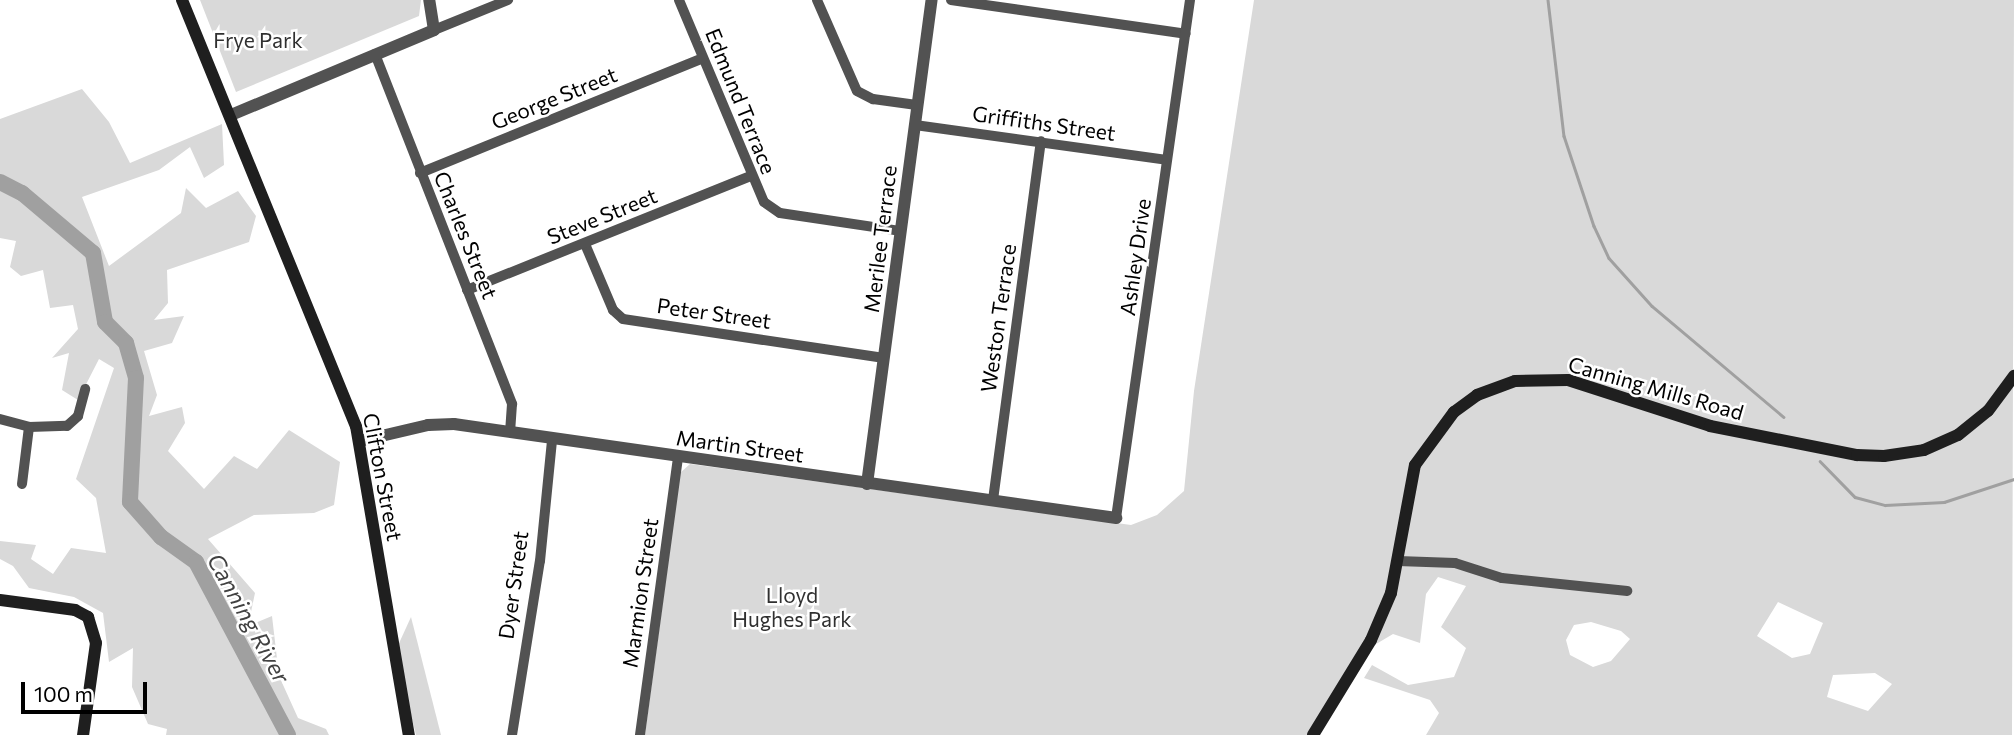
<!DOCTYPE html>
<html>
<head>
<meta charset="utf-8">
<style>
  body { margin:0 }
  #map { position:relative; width:2014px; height:735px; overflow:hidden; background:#fff; font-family:Commissioner,sans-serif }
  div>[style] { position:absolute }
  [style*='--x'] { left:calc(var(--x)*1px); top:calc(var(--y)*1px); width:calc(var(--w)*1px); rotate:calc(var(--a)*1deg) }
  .green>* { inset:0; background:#d9d9d9 }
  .stream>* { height:2.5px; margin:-1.25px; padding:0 1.25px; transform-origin:1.25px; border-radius:1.25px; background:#a0a0a0 }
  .river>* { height:16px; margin:-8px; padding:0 8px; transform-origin:8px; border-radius:8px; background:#a0a0a0 }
  .minor>* { height:10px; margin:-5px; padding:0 5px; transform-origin:5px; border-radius:5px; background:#525252 }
  .tertiary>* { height:12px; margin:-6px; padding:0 6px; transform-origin:6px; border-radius:6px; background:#525252 }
  .secondary>* { height:12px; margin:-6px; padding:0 6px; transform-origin:6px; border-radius:6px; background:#1f1f1f }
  span { translate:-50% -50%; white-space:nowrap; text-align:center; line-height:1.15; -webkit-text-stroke:5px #fff; paint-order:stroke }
  .park-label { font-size:21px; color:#303030 }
  .street-label { font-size:21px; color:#000 }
  .water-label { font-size:23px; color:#414141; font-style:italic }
  .scale { position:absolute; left:21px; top:682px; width:126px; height:32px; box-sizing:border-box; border:4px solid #000; border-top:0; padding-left:9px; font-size:21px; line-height:24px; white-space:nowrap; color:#000; -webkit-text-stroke:5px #fff; paint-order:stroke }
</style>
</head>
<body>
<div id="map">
  <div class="green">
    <div style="clip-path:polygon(200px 0,421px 0,419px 16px,236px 92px)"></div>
    <div style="clip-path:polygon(evenodd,1254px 0,2014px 0,2012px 735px,1426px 735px,1439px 713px,1430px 700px,1364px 678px,1372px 665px,1408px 685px,1454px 677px,1466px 648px,1441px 627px,1466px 586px,1438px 577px,1426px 594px,1420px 643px,1393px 634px,1356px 656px,1309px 735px,645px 735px,680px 473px,690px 464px,1131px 525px,1157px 515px,1184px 491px,1194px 391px,1254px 0,1778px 602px,1823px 623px,1810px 654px,1792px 658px,1757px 636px,1778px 602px,1254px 0,1591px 622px,1621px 631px,1630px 639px,1611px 661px,1593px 667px,1570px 655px,1566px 640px,1574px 625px,1591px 622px,1254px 0,1875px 673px,1892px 684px,1868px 711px,1827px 697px,1833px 675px,1875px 673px)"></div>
    <div style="clip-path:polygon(82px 89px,109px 122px,130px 163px,222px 124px,224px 165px,204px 178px,190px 147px,159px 170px,82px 197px,109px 266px,181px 213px,186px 188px,206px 208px,238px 191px,256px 216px,249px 242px,167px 270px,168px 303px,154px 320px,184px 316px,172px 343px,144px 351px,157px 395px,149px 416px,182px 407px,185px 423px,168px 451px,204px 489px,234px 456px,257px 469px,289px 430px,340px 462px,334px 505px,314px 513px,254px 515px,208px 539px,255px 593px,248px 626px,272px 616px,279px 676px,298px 718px,326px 729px,329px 735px,166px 735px,167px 729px,148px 724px,132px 687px,133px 648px,109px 662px,103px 613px,74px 597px,29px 588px,13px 566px,0 559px,0 541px,36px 545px,31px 559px,53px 574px,71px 548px,106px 553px,96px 498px,76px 479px,114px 368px,99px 359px,78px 400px,62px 390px,69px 353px,52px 358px,78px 329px,73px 305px,50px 308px,43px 270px,21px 276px,10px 267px,16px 241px,0 238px,0 119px)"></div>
    <div style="clip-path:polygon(411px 617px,441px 735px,416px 735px,395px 652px)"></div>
  </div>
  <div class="stream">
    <div style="--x:1548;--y:0;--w:137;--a:83.3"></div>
    <div style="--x:1564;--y:136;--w:95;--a:71.6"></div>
    <div style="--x:1594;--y:226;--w:35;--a:65"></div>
    <div style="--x:1609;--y:258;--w:64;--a:48.1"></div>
    <div style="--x:1652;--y:306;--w:172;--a:40.1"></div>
    <div style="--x:1820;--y:461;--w:50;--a:45.8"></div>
    <div style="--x:1855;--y:497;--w:31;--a:15"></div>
    <div style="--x:1885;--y:505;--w:59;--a:-2.9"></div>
    <div style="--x:1944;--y:502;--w:74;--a:-18.2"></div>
  </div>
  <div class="river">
    <div style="--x:0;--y:182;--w:25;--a:27"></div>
    <div style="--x:22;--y:193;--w:93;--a:40.2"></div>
    <div style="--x:93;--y:253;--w:70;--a:80.1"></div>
    <div style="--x:105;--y:322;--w:30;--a:45"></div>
    <div style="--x:126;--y:343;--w:36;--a:74"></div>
    <div style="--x:136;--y:378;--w:124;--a:92.8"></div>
    <div style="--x:130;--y:502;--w:47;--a:48.5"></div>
    <div style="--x:161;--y:537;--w:43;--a:35.5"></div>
    <div style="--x:196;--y:562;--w:196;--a:62"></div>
  </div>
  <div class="minor">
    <div style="--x:679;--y:0;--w:219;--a:67.2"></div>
    <div style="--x:764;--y:202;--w:19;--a:35"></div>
    <div style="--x:780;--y:213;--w:121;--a:8.5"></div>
    <div style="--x:817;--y:0;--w:99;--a:66.3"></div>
    <div style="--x:857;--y:91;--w:18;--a:27"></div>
    <div style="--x:873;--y:99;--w:44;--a:7.8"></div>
    <div style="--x:951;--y:0;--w:237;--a:8.2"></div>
    <div style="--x:434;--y:30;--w:80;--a:-22.1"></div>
    <div style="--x:375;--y:54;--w:376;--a:68.6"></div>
    <div style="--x:512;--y:404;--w:28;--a:94"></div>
    <div style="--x:915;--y:125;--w:254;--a:7.9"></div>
    <div style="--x:420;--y:173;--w:305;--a:-22.1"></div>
    <div style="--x:585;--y:244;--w:72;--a:67"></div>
    <div style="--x:613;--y:310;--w:13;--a:42"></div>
    <div style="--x:623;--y:319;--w:264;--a:8.5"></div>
    <div style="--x:467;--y:290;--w:305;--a:-21.9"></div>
    <div style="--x:0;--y:419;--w:30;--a:15"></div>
    <div style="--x:29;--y:427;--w:38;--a:-2"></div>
    <div style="--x:67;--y:426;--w:15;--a:-42"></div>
    <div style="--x:78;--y:416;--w:28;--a:-75"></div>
    <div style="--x:22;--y:484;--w:57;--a:-83"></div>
    <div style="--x:993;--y:500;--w:362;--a:-82.4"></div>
    <div style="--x:1116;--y:518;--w:523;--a:-81.87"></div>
    <div style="--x:1398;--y:561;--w:57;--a:2"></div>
    <div style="--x:1455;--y:563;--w:49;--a:17.7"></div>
    <div style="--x:1502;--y:578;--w:126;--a:5.9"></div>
    <div style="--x:512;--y:735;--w:176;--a:-80.9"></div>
    <div style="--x:540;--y:561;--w:122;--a:-84.3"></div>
    <div style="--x:640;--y:735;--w:282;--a:-82.2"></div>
  </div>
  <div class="tertiary">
    <div style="--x:231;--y:115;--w:220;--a:-22.7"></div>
    <div style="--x:434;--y:30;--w:30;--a:-99"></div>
    <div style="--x:360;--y:441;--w:70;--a:-13.2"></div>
    <div style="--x:428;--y:425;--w:26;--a:-2"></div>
    <div style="--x:454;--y:424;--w:669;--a:8.08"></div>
    <div style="--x:867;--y:484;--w:488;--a:-82.4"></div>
  </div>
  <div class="secondary">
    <div style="--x:182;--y:0;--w:460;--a:67.8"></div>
    <div style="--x:356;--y:426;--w:314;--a:80.3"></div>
    <div style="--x:0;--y:600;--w:76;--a:7.6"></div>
    <div style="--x:75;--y:610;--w:15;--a:28"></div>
    <div style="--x:88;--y:617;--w:27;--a:73"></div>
    <div style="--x:96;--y:643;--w:93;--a:98"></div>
    <div style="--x:1313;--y:735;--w:111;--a:-58.6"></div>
    <div style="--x:1371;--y:640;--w:51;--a:-66.9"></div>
    <div style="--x:1391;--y:593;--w:130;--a:-79.4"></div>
    <div style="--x:1415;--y:465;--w:66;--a:-53.7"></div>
    <div style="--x:1454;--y:412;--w:29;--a:-36"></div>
    <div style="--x:1477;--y:395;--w:40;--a:-20.2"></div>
    <div style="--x:1515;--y:381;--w:53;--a:-1.1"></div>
    <div style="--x:1568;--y:380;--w:149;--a:17.9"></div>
    <div style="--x:1710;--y:426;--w:150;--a:11.2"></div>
    <div style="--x:1857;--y:455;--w:27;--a:2"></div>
    <div style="--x:1884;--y:456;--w:40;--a:-8.5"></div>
    <div style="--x:1924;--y:450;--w:37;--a:-24"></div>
    <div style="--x:1958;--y:435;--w:38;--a:-39"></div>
    <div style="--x:1988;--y:411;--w:44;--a:-53.4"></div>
  </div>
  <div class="park-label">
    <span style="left:258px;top:40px">Frye Park</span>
    <span style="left:792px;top:607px">Lloyd<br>Hughes Park</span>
  </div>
  <div class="street-label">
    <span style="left:554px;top:98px;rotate:-22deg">George Street</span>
    <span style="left:741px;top:101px;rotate:68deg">Edmund Terrace</span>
    <span style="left:1044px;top:123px;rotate:8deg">Griffiths Street</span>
    <span style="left:602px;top:216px;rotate:-22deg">Steve Street</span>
    <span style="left:466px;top:235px;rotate:68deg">Charles Street</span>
    <span style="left:880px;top:239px;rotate:-83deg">Merilee Terrace</span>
    <span style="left:1135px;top:257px;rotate:-82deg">Ashley Drive</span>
    <span style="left:714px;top:313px;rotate:8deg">Peter Street</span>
    <span style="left:998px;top:318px;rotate:-82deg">Weston Terrace</span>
    <span style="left:1656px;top:388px;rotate:16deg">Canning Mills Road</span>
    <span style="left:740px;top:446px;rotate:8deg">Martin Street</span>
    <span style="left:383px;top:477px;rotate:79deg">Clifton Street</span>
    <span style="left:513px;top:585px;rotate:-82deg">Dyer Street</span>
    <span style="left:640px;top:593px;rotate:-82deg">Marmion Street</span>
  </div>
  <div class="water-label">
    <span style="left:249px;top:618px;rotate:61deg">Canning River</span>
  </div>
  <div class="scale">100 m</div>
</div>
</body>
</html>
